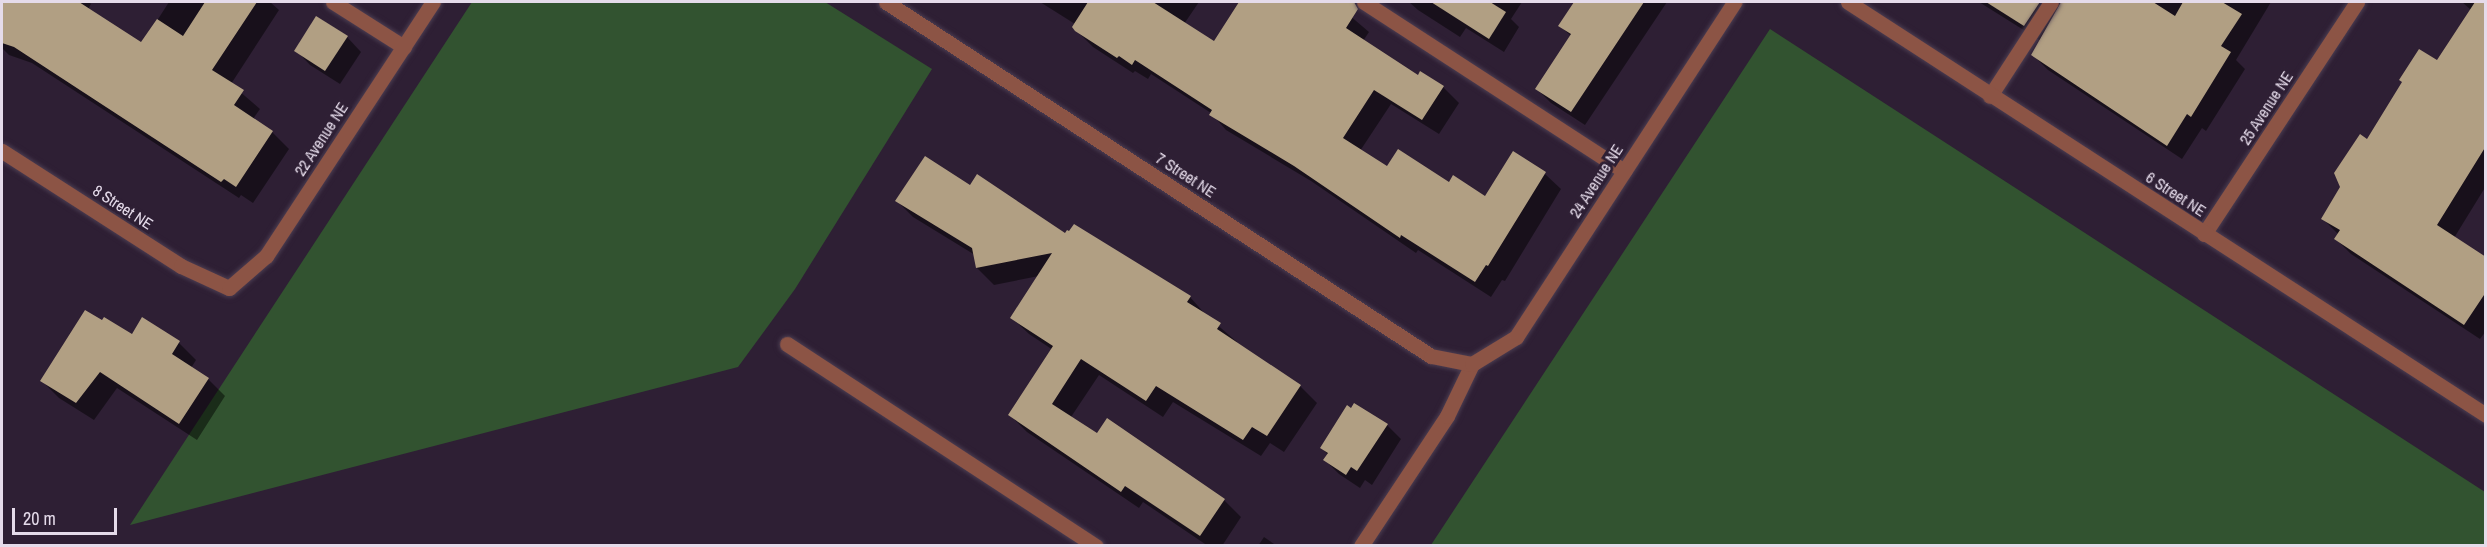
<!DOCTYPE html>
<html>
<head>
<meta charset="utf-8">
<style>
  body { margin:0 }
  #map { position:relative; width:2487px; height:547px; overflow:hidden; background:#2e1f34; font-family:"Archivo Narrow",sans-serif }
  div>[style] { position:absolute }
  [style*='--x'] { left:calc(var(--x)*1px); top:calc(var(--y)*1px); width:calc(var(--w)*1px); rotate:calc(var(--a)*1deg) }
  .green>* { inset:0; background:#325330 }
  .shadow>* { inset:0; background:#0007 }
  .building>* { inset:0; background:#b19f83 }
  .roads { filter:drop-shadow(0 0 2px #4b3d51) drop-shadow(0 0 2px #4b3d51) }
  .service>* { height:15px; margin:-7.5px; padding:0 7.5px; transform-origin:7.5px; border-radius:7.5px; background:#8c5445 }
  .minor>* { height:15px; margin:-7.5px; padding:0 7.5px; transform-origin:7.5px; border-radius:7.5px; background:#8c5445 }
  .tertiary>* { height:15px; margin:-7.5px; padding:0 7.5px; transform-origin:7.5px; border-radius:7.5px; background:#8c5445 }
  span { translate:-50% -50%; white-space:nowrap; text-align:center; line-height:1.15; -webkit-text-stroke:6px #2e1f34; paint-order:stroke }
  .street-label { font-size:16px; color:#e5dbea }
  .frame { position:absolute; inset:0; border:3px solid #e5dbea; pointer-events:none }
  .scale { position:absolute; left:12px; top:508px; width:105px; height:27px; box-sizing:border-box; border:3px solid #e5dbea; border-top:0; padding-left:8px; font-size:18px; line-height:21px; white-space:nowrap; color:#e5dbea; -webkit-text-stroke:4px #2e1f34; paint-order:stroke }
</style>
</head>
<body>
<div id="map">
  <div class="green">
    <div style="clip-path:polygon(472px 2px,825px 2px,932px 69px,795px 289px,738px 367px,130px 525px)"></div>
    <div style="clip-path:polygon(1770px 29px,2485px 492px,2485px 545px,1431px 545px)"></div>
  </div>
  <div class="shadow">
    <div style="clip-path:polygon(2px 2px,89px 2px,91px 4px,88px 9px,142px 44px,169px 2px,270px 2px,279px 10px,231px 84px,260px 109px,253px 119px,272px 132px,289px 149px,253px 203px,241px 195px,239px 198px,32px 63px,9px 55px,2px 48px)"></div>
    <div style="clip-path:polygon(1040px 2px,1199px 2px,1184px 24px,1214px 43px,1240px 2px,1347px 2px,1342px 9px,1369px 32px,1363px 41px,1419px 77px,1443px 87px,1459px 103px,1439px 134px,1391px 104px,1360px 151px,1388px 169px,1449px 184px,1485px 198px,1514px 153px,1545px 174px,1561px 189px,1505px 281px,1502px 280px,1491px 297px,1418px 250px,1416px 253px,1311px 181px,1226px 130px,1211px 113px,1151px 74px,1148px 79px,1135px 71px,1133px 73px,1093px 47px,1076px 30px,1075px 24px)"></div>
    <div style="clip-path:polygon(1409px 2px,1522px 2px,1511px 19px,1519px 27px,1504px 52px,1466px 28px,1460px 37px,1418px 10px)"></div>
    <div style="clip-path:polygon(1576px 2px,1667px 2px,1585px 125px,1551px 103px,1537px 89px,1571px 36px,1560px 26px)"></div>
    <div style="clip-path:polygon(1979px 2px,2271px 2px,2236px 60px,2245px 69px,2206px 131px,2202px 128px,2182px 159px,2048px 70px,2033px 55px,2041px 41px)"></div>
    <div style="clip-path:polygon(2462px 2px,2486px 2px,2486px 186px,2454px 238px,2486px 258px,2486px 331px,2480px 339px,2351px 254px,2336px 239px,2339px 235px,2323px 219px,2367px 141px,2438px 62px,2471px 10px)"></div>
    <div style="clip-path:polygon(347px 37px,361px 52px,340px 84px,310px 65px,296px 50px)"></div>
    <div style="clip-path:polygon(970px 187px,1190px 297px,1206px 315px,1237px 342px,1236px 344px,1300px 386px,1317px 403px,1284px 452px,1270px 443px,1261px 456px,1173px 402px,1163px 417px,1099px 375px,1071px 417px,1098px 435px,1224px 500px,1241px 517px,1222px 546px,1208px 546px,1143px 502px,1139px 508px,1027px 432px,1010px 415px,1053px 350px,1029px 334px,1012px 318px,1039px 276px,994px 285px,977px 268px,975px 255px,913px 217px,897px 201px)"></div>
    <div style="clip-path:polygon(132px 336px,179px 343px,196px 360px,191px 368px,208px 379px,225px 396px,197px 440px,117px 388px,94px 420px,59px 398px,42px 381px)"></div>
    <div style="clip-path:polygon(1387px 425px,1401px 439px,1372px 485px,1365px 480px,1360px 488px,1339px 474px,1325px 460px,1328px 455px,1322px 448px)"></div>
    <div style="clip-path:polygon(1264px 537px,1277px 546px,1258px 546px)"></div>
  </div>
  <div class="building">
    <div style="clip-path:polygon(2px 2px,79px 2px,141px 42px,157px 19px,183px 36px,205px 2px,257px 2px,212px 70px,244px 90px,234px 105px,273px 131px,236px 187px,224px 179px,221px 182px,14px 47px,2px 43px)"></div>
    <div style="clip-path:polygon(1088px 2px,1153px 2px,1214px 41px,1239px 2px,1354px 2px,1358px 9px,1346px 28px,1418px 75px,1420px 71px,1444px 86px,1422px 120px,1374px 90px,1343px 138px,1387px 166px,1398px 149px,1449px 182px,1453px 175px,1485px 196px,1513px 151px,1546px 172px,1488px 266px,1486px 265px,1475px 282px,1401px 235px,1400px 238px,1294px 166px,1209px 115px,1212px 110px,1135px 60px,1132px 65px,1119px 56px,1117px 58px,1075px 31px,1072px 27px)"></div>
    <div style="clip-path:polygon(1431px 2px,1490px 2px,1506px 12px,1489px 39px)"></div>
    <div style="clip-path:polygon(1574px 2px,1644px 2px,1571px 112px,1535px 89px,1571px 34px,1558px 26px)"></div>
    <div style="clip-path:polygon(1986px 2px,2040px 2px,2024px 26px)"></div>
    <div style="clip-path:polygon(2061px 2px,2153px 2px,2175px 16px,2183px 2px,2222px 2px,2242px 14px,2221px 46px,2231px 52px,2191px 117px,2187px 114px,2167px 146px,2031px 55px)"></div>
    <div style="clip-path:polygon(2475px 2px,2486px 2px,2486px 146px,2437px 225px,2486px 257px,2486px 292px,2464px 325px,2334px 239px,2340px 230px,2321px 219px,2340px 187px,2334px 173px,2360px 134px,2367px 139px,2402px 82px,2399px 80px,2419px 49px,2437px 60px)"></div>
    <div style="clip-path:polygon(316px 16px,348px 36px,325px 71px,294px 51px)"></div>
    <div style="clip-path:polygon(925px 156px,970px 185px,977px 174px,1065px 233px,1067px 230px,1069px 231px,1074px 224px,1191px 296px,1187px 302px,1221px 323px,1217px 329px,1301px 385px,1267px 436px,1252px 427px,1243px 440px,1156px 386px,1146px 401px,1081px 359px,1052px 404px,1097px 433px,1107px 418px,1225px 499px,1200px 536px,1125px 486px,1121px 492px,1008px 415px,1053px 346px,1010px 318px,1052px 253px,976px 268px,972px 248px,895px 201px)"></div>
    <div style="clip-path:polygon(85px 310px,102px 320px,104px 317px,132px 334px,142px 317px,180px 341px,172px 354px,209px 378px,179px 424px,100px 372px,76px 403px,40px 381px)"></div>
    <div style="clip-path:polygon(1354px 403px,1388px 424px,1357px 471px,1351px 467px,1346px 475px,1323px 460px,1328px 453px,1320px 448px,1347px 405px,1351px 408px)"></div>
  </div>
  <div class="roads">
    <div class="service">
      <div style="--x:333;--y:2;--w:84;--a:32.4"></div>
      <div style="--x:1364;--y:2;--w:310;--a:33"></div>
      <div style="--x:1990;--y:96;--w:112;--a:-57"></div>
      <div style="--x:787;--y:344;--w:369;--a:33.2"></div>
      <div style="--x:1361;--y:546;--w:156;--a:-56.5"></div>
      <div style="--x:1447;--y:416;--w:58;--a:-64.3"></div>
    </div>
    <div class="minor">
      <div style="--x:886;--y:2;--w:650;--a:33.01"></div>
      <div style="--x:1431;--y:356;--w:42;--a:11"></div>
      <div style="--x:1472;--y:364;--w:52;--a:-31.5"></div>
      <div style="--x:1516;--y:337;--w:400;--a:-56.9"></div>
      <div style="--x:2;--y:151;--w:213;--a:32.7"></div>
      <div style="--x:181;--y:266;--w:53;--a:24.6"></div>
      <div style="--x:229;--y:288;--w:49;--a:-40.9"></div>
      <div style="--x:266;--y:256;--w:304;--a:-56.7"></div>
      <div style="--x:2204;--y:234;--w:278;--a:-56.6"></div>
    </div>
    <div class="tertiary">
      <div style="--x:1848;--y:2;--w:760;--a:32.92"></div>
    </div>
  </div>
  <div class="street-label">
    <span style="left:2266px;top:108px;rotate:-57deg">25 Avenue NE</span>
    <span style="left:321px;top:139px;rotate:-57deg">22 Avenue NE</span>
    <span style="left:1186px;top:175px;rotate:33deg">7 Street NE</span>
    <span style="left:1596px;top:181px;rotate:-57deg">24 Avenue NE</span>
    <span style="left:2176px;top:194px;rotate:33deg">6 Street NE</span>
    <span style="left:123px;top:207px;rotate:33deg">8 Street NE</span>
  </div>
  <div class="frame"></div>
  <div class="scale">20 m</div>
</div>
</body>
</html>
